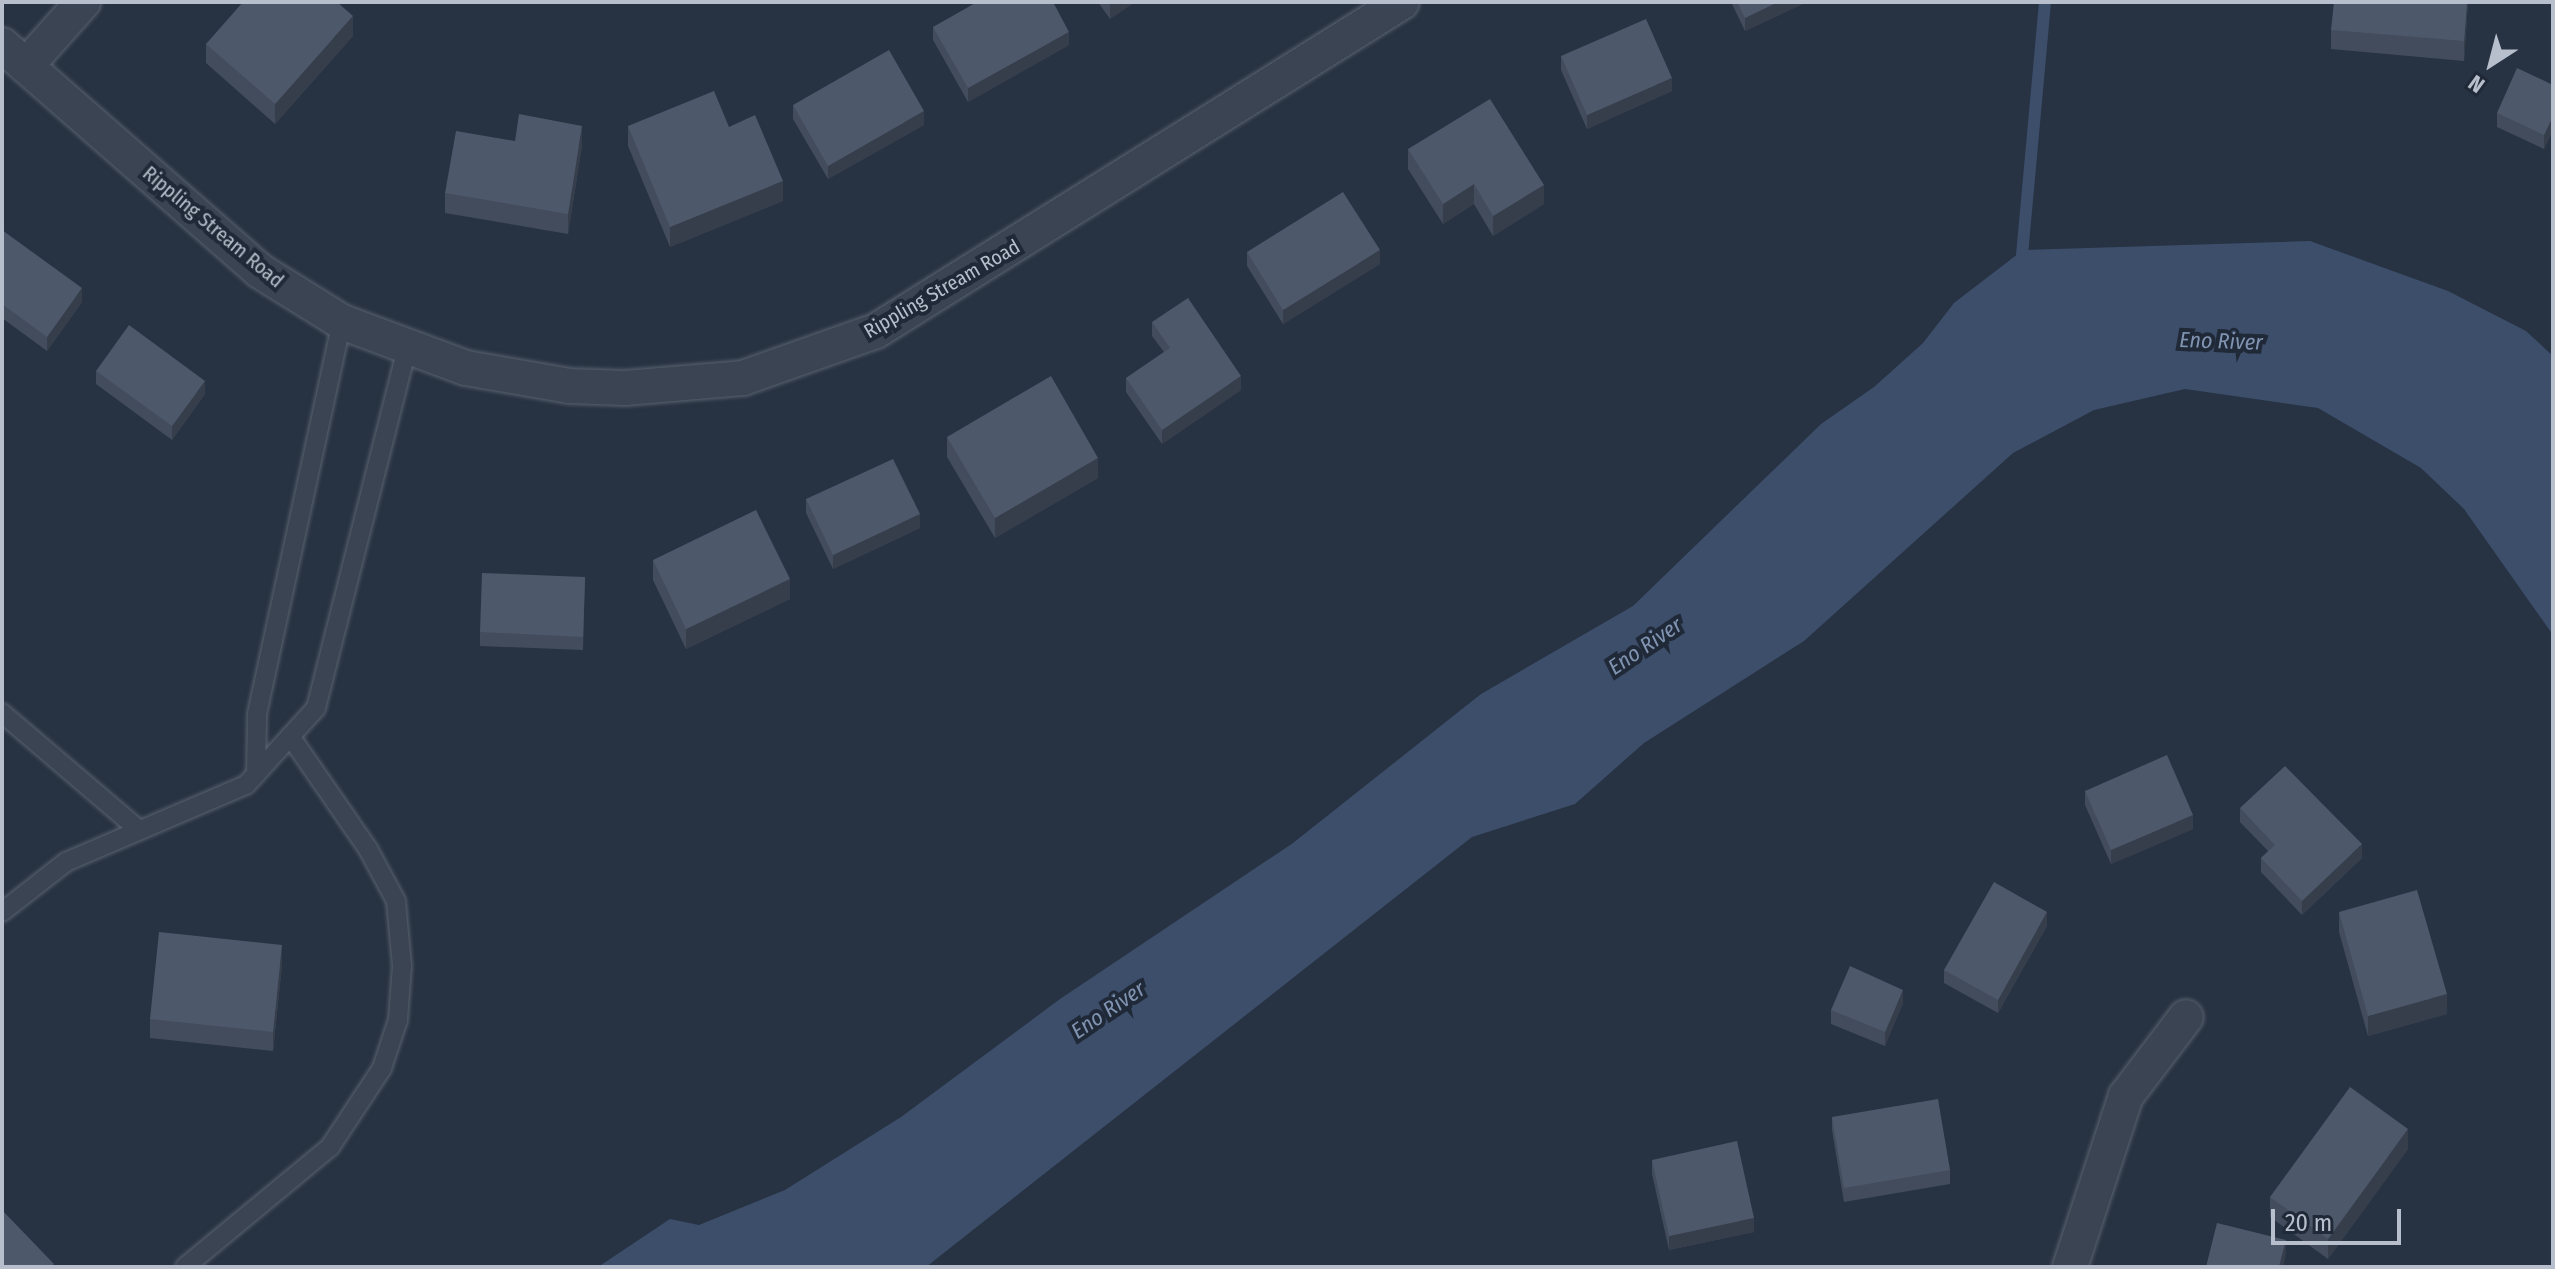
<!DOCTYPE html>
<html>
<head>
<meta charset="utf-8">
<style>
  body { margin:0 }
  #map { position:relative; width:2555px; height:1269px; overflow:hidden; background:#273242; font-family:"Fira Sans Condensed",sans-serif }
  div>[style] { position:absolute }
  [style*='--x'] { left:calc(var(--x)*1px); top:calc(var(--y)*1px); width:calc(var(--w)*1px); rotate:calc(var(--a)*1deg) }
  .water>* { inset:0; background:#3d4e6b }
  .stream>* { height:12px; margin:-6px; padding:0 6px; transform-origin:6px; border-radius:6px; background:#3d4e6b }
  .roads { filter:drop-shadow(0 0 2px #59626f) drop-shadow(0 0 2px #59626f) }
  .lane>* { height:18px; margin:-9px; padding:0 9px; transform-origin:9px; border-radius:9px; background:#3b4452 }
  .street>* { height:34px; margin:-17px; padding:0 17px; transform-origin:17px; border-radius:17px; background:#3b4452 }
  .wall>* { inset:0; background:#424c5c }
  .shaded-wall>* { inset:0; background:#363e4b }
  .building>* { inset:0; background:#4d586b }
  span { translate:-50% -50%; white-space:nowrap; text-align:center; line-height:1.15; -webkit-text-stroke:8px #202937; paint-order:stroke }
  .street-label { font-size:20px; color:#b8bfcc }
  .water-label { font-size:22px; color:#8094b2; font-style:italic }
  .frame { position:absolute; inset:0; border:4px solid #b8bfcc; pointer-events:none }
  .north { position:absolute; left:2451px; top:24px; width:80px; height:80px; -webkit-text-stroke:6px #202937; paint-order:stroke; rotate:216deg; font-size:22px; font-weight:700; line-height:32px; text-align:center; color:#b8bfcc }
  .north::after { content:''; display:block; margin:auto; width:28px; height:36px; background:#b8bfcc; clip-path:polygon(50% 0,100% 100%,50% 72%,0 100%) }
  .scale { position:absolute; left:2271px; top:1209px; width:130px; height:36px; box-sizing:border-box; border:4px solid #b8bfcc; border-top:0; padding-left:10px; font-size:24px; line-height:28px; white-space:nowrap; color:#b8bfcc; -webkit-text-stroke:6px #202937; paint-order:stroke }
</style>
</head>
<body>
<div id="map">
  <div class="water">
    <div style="clip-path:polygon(2310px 241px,2448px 291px,2526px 331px,2553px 356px,2553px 635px,2464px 509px,2421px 468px,2318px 408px,2185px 389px,2094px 410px,2013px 453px,1804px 641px,1644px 743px,1575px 804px,1472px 837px,926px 1267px,598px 1267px,670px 1219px,699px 1225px,785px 1190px,901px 1117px,1060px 999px,1293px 843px,1481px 694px,1633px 606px,1821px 424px,1874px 387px,1923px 343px,1954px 303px,2023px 250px)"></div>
  </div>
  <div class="stream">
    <div style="--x:2021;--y:266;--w:265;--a:-84.8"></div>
  </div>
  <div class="roads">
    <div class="lane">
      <div style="--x:2;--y:713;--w:180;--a:40.5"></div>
      <div style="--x:256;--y:774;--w:60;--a:-89"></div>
      <div style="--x:257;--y:714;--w:401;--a:-77.8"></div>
      <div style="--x:2;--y:912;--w:81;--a:-38"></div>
      <div style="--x:66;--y:862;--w:196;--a:-23.2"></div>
      <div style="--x:246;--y:785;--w:104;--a:-47.7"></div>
      <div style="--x:316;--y:708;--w:370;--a:-75.8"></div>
      <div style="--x:185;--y:1267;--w:188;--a:-39.6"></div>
      <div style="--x:330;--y:1147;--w:95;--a:-56.6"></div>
      <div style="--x:382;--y:1068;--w:51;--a:-71.6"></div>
      <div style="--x:398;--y:1020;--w:54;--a:-85.8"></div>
      <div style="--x:402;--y:966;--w:65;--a:-95.3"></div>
      <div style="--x:396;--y:901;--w:59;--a:-118.3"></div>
      <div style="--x:368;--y:849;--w:137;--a:-124.6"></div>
    </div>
    <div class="street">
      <div style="--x:2;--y:45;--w:343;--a:41.2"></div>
      <div style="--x:260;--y:271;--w:97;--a:31.9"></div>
      <div style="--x:342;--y:322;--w:132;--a:20.4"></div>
      <div style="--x:466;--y:368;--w:105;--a:9.9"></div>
      <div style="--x:569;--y:386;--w:56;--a:2"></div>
      <div style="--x:625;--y:388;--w:118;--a:-4.8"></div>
      <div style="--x:743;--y:378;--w:141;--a:-19.5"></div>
      <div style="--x:876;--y:331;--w:620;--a:-32.02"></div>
      <div style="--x:26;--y:66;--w:86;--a:-48.3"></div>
      <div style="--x:2070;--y:1267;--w:180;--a:-71.9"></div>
      <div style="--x:2126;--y:1096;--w:99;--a:-52.8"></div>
    </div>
  </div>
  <div class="wall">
    <div style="clip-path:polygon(1098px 2px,1135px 2px,1110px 19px)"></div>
    <div style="clip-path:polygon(1731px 2px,1807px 2px,1745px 31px)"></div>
    <div style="clip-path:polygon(2468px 2px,2464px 61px,2331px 49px,2331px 30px)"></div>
    <div style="clip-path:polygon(933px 27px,1069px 45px,968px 102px,933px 40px)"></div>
    <div style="clip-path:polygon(353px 36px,275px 124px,206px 63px,206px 44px)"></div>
    <div style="clip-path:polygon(1561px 56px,1672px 91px,1587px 129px,1561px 70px)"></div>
    <div style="clip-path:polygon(2553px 85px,2553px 130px,2544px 149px,2497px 127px,2497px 113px)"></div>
    <div style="clip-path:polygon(793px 105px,924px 125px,828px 179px,793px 119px)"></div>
    <div style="clip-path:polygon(628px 126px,729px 127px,783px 201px,670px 247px,628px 146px)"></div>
    <div style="clip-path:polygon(515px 141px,582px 146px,568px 234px,445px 213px,445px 193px)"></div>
    <div style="clip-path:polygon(1408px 149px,1544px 204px,1493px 236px,1474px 204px,1443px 224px,1408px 169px)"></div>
    <div style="clip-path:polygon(2px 230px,82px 302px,47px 351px,2px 318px)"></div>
    <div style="clip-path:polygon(1247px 252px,1380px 264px,1283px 324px,1247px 266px)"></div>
    <div style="clip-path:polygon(1152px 322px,1241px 390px,1162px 444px,1126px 392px,1126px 378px,1164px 352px,1152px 336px)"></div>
    <div style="clip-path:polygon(96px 371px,205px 394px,172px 440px,96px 384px)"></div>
    <div style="clip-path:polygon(947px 437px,1098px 478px,995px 538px,947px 457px)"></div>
    <div style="clip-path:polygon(806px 499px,920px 528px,833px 569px,806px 513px)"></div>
    <div style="clip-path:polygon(653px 560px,790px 599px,686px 649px,653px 580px)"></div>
    <div style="clip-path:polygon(585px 577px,583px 650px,480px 646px,480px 632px)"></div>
    <div style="clip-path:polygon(2085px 791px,2193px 829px,2111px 864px,2085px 805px)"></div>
    <div style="clip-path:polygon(2240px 808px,2362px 858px,2302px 915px,2261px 872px,2261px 858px,2268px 851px,2240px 822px)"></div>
    <div style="clip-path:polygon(2339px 912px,2447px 1014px,2368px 1036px,2339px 932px)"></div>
    <div style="clip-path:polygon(2047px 926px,1998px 1013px,1944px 983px,1944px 970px)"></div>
    <div style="clip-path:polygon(282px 965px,273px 1051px,150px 1038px,150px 1019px)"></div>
    <div style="clip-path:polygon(1903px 1003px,1885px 1046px,1831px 1024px,1831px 1010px)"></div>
    <div style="clip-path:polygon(1832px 1117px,1950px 1170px,1950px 1184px,1844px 1202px,1832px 1130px)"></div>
    <div style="clip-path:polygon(2408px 1149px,2328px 1259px,2270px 1217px,2270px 1197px)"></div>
    <div style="clip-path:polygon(1652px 1160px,1754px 1232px,1669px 1250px,1652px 1174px)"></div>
  </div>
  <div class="shaded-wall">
    <div style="clip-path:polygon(1110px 2px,1135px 2px,1110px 19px)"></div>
    <div style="clip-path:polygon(1778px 2px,1807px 2px,1745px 31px,1745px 18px)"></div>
    <div style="clip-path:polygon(2467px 2px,2468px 2px,2464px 61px,2464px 41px)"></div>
    <div style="clip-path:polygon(353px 16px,353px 36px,275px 124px,275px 104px)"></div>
    <div style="clip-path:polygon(1069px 32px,1069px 45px,968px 102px,968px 88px)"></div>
    <div style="clip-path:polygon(1672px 78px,1672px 91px,1587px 129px,1587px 115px)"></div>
    <div style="clip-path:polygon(924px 111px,924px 125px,828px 179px,828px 166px)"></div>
    <div style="clip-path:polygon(2553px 116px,2553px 130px,2544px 149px,2544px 135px)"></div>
    <div style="clip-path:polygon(582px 126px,582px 146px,568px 234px,568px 214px)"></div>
    <div style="clip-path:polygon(783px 181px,783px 201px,670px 247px,670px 227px)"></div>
    <div style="clip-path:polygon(1474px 184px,1474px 204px,1443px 224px,1443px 204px)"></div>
    <div style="clip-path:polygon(1544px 185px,1544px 204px,1493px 236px,1493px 216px)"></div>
    <div style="clip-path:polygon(1380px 250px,1380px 264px,1283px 324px,1283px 310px)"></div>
    <div style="clip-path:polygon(82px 288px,82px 302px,47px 351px,47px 337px)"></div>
    <div style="clip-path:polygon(1241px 376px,1241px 390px,1162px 444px,1162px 430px)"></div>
    <div style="clip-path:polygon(205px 381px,205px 394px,172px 440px,172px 426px)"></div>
    <div style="clip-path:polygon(1098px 458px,1098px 478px,995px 538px,995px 518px)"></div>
    <div style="clip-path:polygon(920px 514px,920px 528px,833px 569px,833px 555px)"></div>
    <div style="clip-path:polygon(790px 579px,790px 599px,686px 649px,686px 629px)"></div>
    <div style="clip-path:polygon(2193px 815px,2193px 829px,2111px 864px,2111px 850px)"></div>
    <div style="clip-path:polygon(2362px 844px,2362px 858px,2302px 915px,2302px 901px)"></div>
    <div style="clip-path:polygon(2047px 912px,2047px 926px,1998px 1013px,1998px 1000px)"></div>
    <div style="clip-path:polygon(282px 945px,282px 965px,273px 1051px,273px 1032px)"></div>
    <div style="clip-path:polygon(1903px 990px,1903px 1003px,1885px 1046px,1885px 1032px)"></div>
    <div style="clip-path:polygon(2447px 994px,2447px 1014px,2368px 1036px,2368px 1016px)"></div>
    <div style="clip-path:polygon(2408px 1129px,2408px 1149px,2328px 1259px,2328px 1239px)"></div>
    <div style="clip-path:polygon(1754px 1218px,1754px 1232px,1669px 1250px,1669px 1236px)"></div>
    <div style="clip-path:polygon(2286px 1240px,2286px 1254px,2283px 1267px,2279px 1267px)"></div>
  </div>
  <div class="building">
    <div style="clip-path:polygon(243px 2px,337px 2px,353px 16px,275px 104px,206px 44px)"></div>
    <div style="clip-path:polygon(977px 2px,1053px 2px,1069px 32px,968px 88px,933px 27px)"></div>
    <div style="clip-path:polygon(1737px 2px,1778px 2px,1745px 18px)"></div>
    <div style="clip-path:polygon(2334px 2px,2467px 2px,2464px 41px,2331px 30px)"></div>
    <div style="clip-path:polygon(1646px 19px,1672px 78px,1587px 115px,1561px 56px)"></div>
    <div style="clip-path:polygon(889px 50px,924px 111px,828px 166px,793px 105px)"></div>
    <div style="clip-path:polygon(2517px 68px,2553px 85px,2553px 116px,2544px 135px,2497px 113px)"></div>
    <div style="clip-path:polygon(714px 91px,729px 127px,755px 115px,783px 181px,670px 227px,628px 126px)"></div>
    <div style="clip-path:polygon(1490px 99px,1544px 185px,1493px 216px,1474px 184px,1443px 204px,1408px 149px)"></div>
    <div style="clip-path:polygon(519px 114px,582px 126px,568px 214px,445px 193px,456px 131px,515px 141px)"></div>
    <div style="clip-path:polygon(1343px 192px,1380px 250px,1283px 310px,1247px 252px)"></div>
    <div style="clip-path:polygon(2px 230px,82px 288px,47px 337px,2px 304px)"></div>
    <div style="clip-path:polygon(1188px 298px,1241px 376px,1162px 430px,1126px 378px,1170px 348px,1152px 322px)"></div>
    <div style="clip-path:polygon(129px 325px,205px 381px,172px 426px,96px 371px)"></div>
    <div style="clip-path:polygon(1051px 376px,1098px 458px,995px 518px,947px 437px)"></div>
    <div style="clip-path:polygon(893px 459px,920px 514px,833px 555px,806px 499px)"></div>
    <div style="clip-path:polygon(756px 510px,790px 579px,686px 629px,653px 560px)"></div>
    <div style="clip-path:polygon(482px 573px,585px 577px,583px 637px,480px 632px)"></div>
    <div style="clip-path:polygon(2167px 755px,2193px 815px,2111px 850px,2085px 791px)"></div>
    <div style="clip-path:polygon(2285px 766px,2362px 844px,2302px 901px,2261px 858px,2275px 845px,2240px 808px)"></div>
    <div style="clip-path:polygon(1994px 882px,2047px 912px,1998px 1000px,1944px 970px)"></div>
    <div style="clip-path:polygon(2417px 890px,2447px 994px,2368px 1016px,2339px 912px)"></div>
    <div style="clip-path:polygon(159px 932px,282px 945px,273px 1032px,150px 1019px)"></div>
    <div style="clip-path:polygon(1850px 966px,1903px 990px,1885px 1032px,1831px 1010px)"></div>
    <div style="clip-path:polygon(2350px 1087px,2408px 1129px,2328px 1239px,2270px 1197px)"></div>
    <div style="clip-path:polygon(1938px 1099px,1950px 1170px,1844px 1188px,1832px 1117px)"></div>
    <div style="clip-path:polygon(1737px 1141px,1754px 1218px,1669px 1236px,1652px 1160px)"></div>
    <div style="clip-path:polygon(2px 1210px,54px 1264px,51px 1267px,2px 1267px)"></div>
    <div style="clip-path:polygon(2217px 1223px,2286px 1240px,2279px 1267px,2206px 1267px)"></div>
  </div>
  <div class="street-label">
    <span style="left:213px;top:227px;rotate:40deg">Rippling Stream Road</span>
    <span style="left:942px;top:289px;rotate:-30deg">Rippling Stream Road</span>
  </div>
  <div class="water-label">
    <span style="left:2221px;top:341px;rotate:2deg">Eno River</span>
    <span style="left:1645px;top:646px;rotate:-34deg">Eno River</span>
    <span style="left:1108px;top:1010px;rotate:-34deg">Eno River</span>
  </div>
  <div class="frame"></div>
  <div class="north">N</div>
  <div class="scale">20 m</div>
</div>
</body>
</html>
